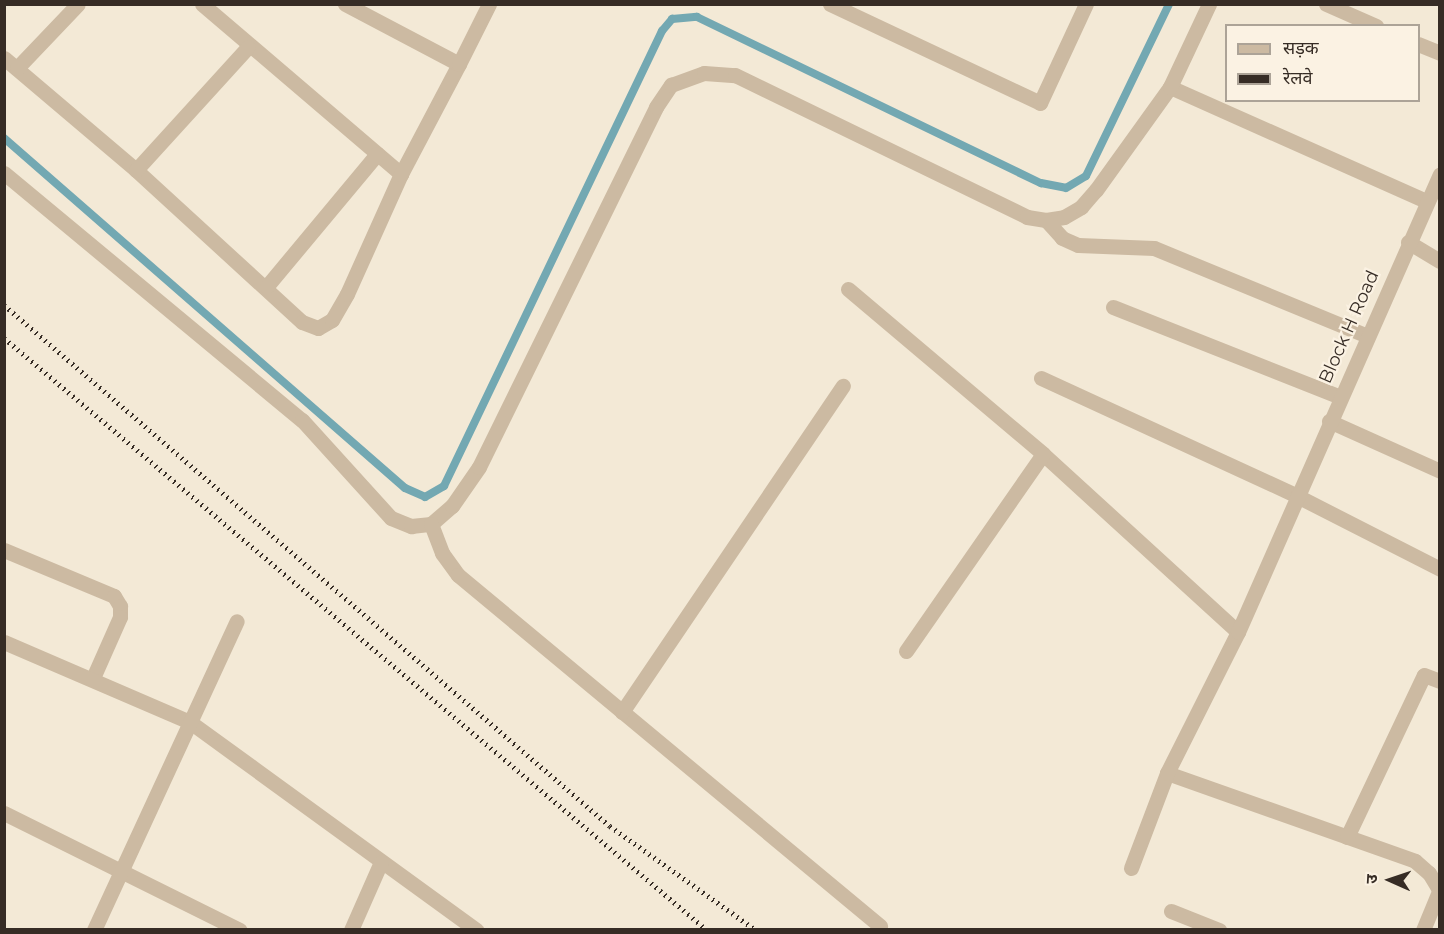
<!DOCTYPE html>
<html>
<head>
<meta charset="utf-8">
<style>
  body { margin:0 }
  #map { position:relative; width:1444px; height:934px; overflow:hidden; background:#f3e9d6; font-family:Montserrat,"Noto Sans Devanagari",sans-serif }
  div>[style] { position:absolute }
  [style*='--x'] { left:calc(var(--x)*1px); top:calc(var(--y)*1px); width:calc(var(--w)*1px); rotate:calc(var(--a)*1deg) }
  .stream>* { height:8px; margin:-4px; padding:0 4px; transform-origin:4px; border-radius:4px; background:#73a8b2 }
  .minor>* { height:15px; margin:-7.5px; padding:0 7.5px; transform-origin:7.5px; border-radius:7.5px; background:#ccbaa2 }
  .rail>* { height:4.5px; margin-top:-2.25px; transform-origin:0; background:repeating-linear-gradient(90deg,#362c25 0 1.5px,transparent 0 6px) }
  span { translate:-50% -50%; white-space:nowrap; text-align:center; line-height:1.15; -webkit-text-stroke:4.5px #fbf2e3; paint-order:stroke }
  .street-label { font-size:18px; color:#362c25 }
  .frame { position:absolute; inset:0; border:6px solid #362c25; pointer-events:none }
  .legend { position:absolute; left:1225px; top:24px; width:195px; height:78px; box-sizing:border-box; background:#fbf2e3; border:2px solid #aca397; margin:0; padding:8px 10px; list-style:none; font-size:18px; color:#362c25 }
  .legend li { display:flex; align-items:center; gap:12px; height:30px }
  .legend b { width:30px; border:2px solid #aca397 }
  .north { position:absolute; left:1360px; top:850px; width:60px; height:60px; -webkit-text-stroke:4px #fbf2e3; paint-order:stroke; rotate:273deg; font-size:16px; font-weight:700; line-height:24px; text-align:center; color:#362c25 }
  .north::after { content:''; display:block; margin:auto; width:21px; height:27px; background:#362c25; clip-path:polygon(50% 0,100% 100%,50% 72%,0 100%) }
</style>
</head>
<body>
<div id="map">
  <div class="stream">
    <div style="--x:4;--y:138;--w:532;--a:41.12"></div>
    <div style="--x:405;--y:488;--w:22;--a:24"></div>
    <div style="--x:425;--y:497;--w:22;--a:-30"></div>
    <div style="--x:444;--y:486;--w:505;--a:-64.4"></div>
    <div style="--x:662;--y:31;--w:16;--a:-50"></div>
    <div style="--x:672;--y:19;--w:25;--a:-5"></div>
    <div style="--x:697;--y:17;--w:382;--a:25.8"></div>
    <div style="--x:1041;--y:183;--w:25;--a:11"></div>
    <div style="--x:1066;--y:188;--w:23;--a:-31"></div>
    <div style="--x:1086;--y:176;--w:191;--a:-64.2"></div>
  </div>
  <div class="minor">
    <div style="--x:202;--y:4;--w:262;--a:40.5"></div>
    <div style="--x:830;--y:4;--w:232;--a:25.2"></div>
    <div style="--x:1040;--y:103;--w:109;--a:-65.1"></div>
    <div style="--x:1326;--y:4;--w:55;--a:23.7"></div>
    <div style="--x:1418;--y:44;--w:24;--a:22"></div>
    <div style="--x:4;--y:58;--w:173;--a:40.3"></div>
    <div style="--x:136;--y:170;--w:225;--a:42.5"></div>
    <div style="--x:302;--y:322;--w:17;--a:21"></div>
    <div style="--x:318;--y:328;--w:16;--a:-30"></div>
    <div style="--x:332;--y:320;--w:30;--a:-60"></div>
    <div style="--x:347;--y:294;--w:132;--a:-65.8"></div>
    <div style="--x:401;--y:174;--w:124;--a:-62.2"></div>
    <div style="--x:459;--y:64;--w:129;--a:-152.2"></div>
    <div style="--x:459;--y:64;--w:67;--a:-63.4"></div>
    <div style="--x:17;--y:68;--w:88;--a:-46.4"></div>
    <div style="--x:1170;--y:87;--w:280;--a:24"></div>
    <div style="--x:136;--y:170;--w:166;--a:-47.7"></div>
    <div style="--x:4;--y:173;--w:387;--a:39.7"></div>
    <div style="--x:302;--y:420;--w:132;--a:47.8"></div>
    <div style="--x:391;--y:518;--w:22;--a:22"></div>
    <div style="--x:411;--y:526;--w:20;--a:-6"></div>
    <div style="--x:431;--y:524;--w:28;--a:-41"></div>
    <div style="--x:452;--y:506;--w:47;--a:-55.3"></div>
    <div style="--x:479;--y:467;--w:401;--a:-63.8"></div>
    <div style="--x:656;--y:107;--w:27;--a:-56"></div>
    <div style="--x:671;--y:85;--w:35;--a:-20"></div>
    <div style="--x:704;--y:73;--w:31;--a:4"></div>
    <div style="--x:735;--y:75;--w:325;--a:25.9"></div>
    <div style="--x:1027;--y:217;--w:19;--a:9"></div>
    <div style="--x:1046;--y:220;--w:18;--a:-9"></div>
    <div style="--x:1064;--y:217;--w:20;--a:-30"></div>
    <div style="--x:1081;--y:207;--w:23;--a:-49"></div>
    <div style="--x:1096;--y:190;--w:127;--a:-54.3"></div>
    <div style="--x:1170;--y:87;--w:92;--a:-64.8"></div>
    <div style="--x:1046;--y:220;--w:24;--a:48"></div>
    <div style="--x:1062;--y:238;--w:17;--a:24"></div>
    <div style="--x:1078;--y:245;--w:76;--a:2.3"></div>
    <div style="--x:1154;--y:248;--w:230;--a:22.4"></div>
    <div style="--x:1408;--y:242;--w:37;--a:31"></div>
    <div style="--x:267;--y:286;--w:172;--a:-50.2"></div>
    <div style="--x:848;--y:289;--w:255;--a:40.2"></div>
    <div style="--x:1043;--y:454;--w:264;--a:42.4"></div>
    <div style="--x:1113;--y:307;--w:244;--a:21.6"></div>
    <div style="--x:1041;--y:378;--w:282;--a:24.7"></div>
    <div style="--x:1297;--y:496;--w:161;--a:27"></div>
    <div style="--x:1329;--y:421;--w:122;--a:24.2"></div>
    <div style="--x:431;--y:524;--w:31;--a:69"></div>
    <div style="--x:442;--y:553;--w:27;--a:54"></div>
    <div style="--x:458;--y:575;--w:549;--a:39.75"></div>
    <div style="--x:4;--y:550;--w:119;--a:22.7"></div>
    <div style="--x:114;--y:596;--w:12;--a:59"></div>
    <div style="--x:120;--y:606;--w:11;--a:90"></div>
    <div style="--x:120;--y:617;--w:67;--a:113.9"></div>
    <div style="--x:4;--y:642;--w:202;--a:23.3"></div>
    <div style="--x:190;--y:722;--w:354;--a:36"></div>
    <div style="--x:906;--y:651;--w:240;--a:-55.2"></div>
    <div style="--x:622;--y:712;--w:394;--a:-55.9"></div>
    <div style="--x:1167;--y:773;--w:263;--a:19.5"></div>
    <div style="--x:1415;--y:861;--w:18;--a:41"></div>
    <div style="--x:1429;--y:873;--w:21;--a:59"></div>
    <div style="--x:4;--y:813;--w:263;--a:26.4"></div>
    <div style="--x:1347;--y:837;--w:179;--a:-64.6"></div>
    <div style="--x:1424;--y:675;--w:17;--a:21"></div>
    <div style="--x:1131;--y:868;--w:102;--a:-69.2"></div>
    <div style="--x:1167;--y:773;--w:158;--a:-63.3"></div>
    <div style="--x:1238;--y:632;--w:500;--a:-66.2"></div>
    <div style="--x:1171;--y:911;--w:52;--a:21.6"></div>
    <div style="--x:94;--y:930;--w:340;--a:-65.2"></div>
    <div style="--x:351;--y:930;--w:74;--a:-66.2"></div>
    <div style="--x:1423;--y:930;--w:44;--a:-67.5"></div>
  </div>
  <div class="rail">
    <div style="--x:4;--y:305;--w:799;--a:40.69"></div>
    <div style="--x:610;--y:826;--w:179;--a:35.5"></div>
    <div style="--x:4;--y:338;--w:919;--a:40.1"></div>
  </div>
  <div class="street-label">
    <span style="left:1349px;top:327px;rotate:-66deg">Block H Road</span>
  </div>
  <div class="frame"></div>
  <ul class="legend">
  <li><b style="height:8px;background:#ccbaa2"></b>सड़क</li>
  <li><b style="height:8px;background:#362c25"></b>रेलवे</li>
  </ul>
  <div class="north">उ</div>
</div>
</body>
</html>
